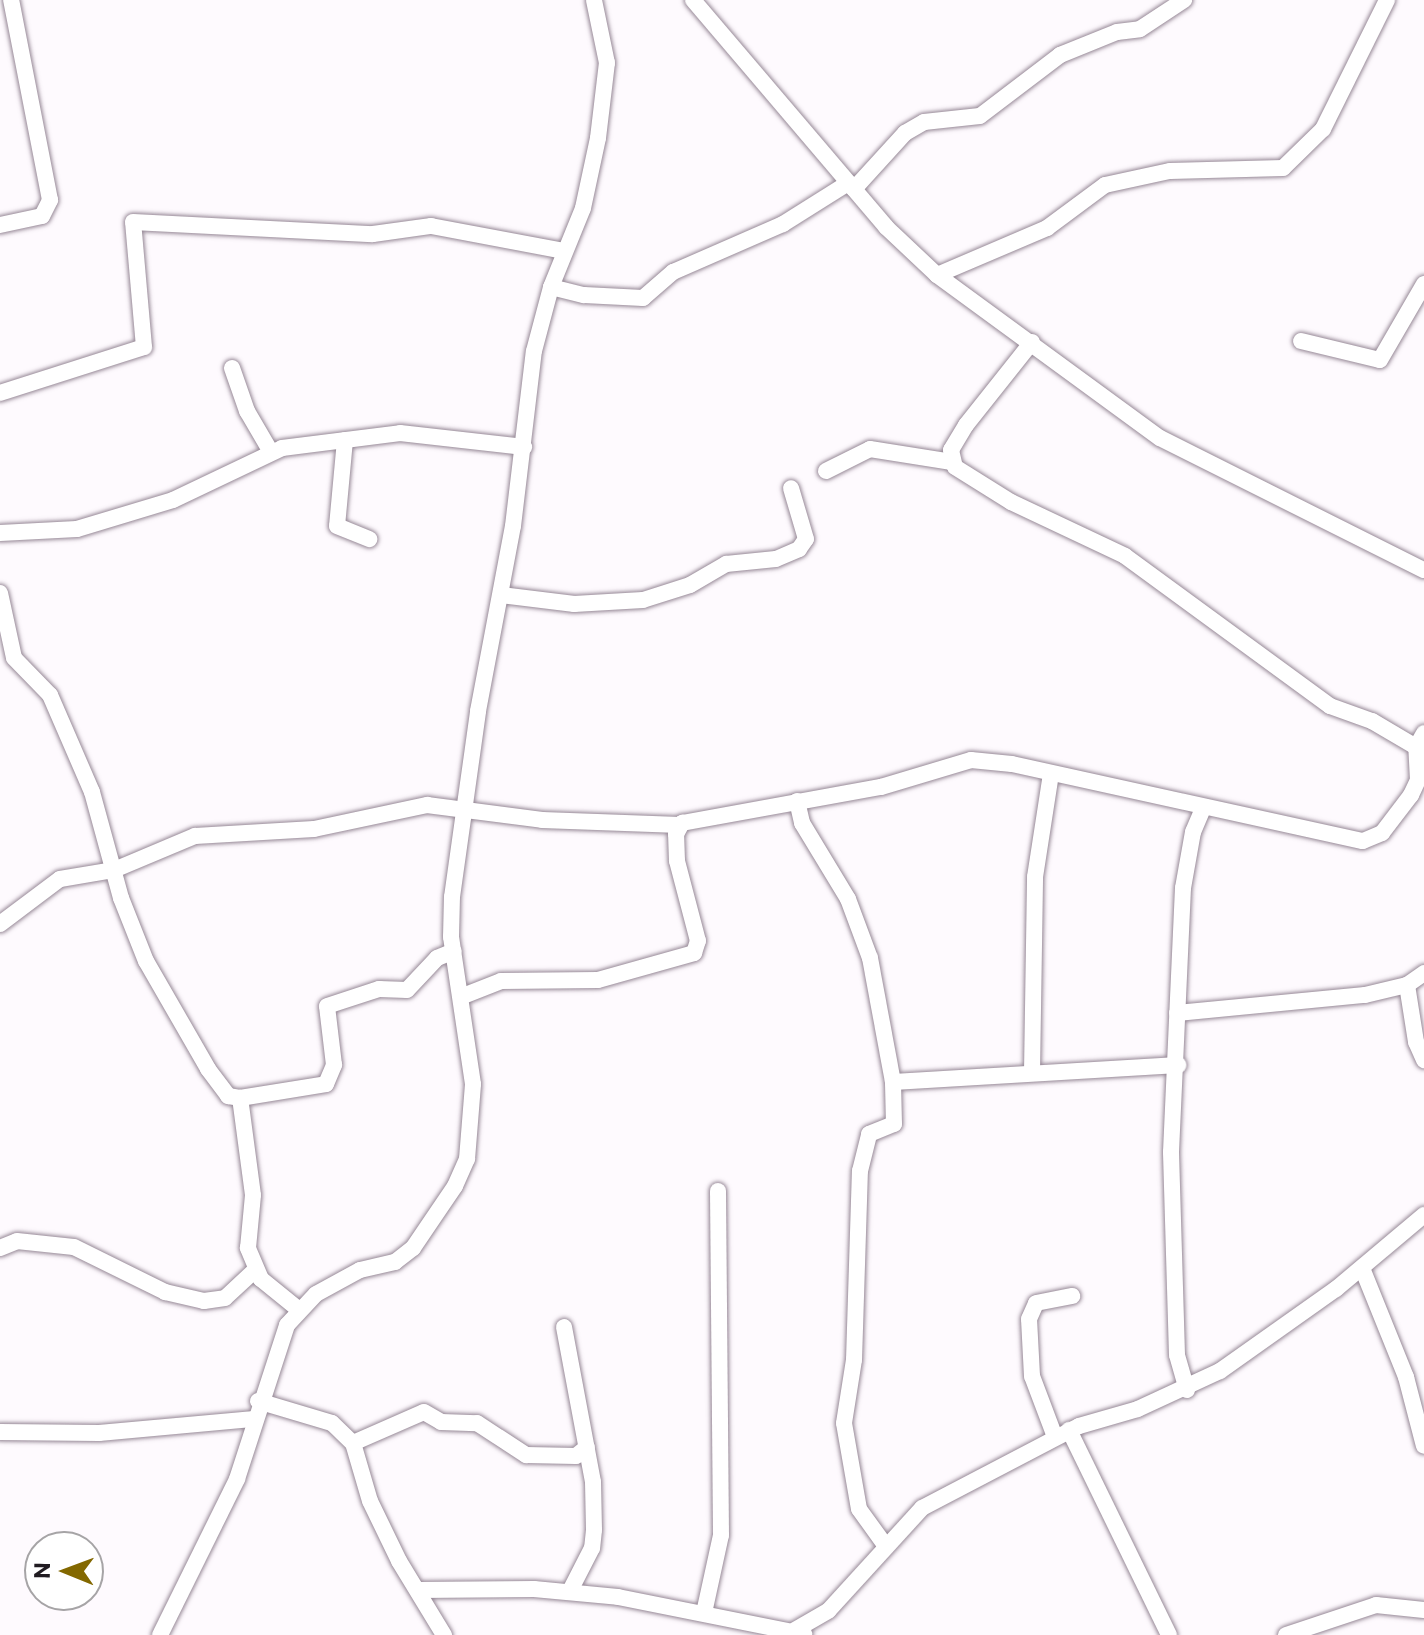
<!DOCTYPE html>
<html>
<head>
<meta charset="utf-8">
<style>
  body { margin:0 }
  #map { position:relative; width:1424px; height:1635px; overflow:hidden; background:#fefafe; font-family:Commissioner,sans-serif }
  div>[style] { position:absolute }
  [style*='--x'] { left:calc(var(--x)*1px); top:calc(var(--y)*1px); width:calc(var(--w)*1px); rotate:calc(var(--a)*1deg) }
  .roads { filter:drop-shadow(0 0 2px #968896) drop-shadow(0 0 2px #968896) }
  .minor>* { height:16px; margin:-8px; padding:0 8px; transform-origin:8px; border-radius:8px; background:#fff }
  span { translate:-50% -50%; white-space:nowrap; text-align:center; line-height:1.15; -webkit-text-stroke:6px #fff; paint-order:stroke }
  .north { position:absolute; left:24px; top:1531px; width:80px; height:80px; box-sizing:border-box; background:#fff; border:2px solid #a6a4a6; border-radius:50%; rotate:271deg; font-size:22px; font-weight:700; line-height:32px; text-align:center; color:#201b21 }
  .north::after { content:''; display:block; margin:auto; width:28px; height:36px; background:#836800; clip-path:polygon(50% 0,100% 100%,50% 72%,0 100%) }
</style>
</head>
<body>
<div id="map">
  <div class="roads">
    <div class="minor">
      <div style="--x:693;--y:0;--w:298;--a:49.6"></div>
      <div style="--x:886;--y:227;--w:70;--a:43.3"></div>
      <div style="--x:937;--y:275;--w:276;--a:36.2"></div>
      <div style="--x:1160;--y:438;--w:295;--a:26.6"></div>
      <div style="--x:854;--y:189;--w:76;--a:-47.7"></div>
      <div style="--x:905;--y:133;--w:22;--a:-30"></div>
      <div style="--x:924;--y:122;--w:56;--a:-6.1"></div>
      <div style="--x:980;--y:116;--w:101;--a:-37.3"></div>
      <div style="--x:1060;--y:55;--w:61;--a:-22"></div>
      <div style="--x:1117;--y:32;--w:23;--a:-7"></div>
      <div style="--x:1140;--y:29;--w:53;--a:-33.4"></div>
      <div style="--x:0;--y:225;--w:43;--a:-12.1"></div>
      <div style="--x:42;--y:216;--w:18;--a:-63"></div>
      <div style="--x:50;--y:200;--w:204;--a:-101"></div>
      <div style="--x:937;--y:275;--w:120;--a:-23.1"></div>
      <div style="--x:1047;--y:228;--w:72;--a:-36.6"></div>
      <div style="--x:1105;--y:185;--w:66;--a:-12.2"></div>
      <div style="--x:1170;--y:171;--w:113;--a:-1.5"></div>
      <div style="--x:1283;--y:168;--w:56;--a:-44.3"></div>
      <div style="--x:1323;--y:129;--w:144;--a:-63.6"></div>
      <div style="--x:551;--y:287;--w:34;--a:14"></div>
      <div style="--x:584;--y:295;--w:59;--a:2.9"></div>
      <div style="--x:643;--y:298;--w:40;--a:-41"></div>
      <div style="--x:673;--y:272;--w:120;--a:-23.6"></div>
      <div style="--x:783;--y:224;--w:77;--a:-32.2"></div>
      <div style="--x:1301;--y:341;--w:81;--a:13.5"></div>
      <div style="--x:1380;--y:360;--w:88;--a:-59.9"></div>
      <div style="--x:1032;--y:342;--w:106;--a:128.5"></div>
      <div style="--x:966;--y:425;--w:29;--a:121"></div>
      <div style="--x:951;--y:450;--w:17;--a:77"></div>
      <div style="--x:955;--y:467;--w:66;--a:32"></div>
      <div style="--x:1011;--y:502;--w:126;--a:25.3"></div>
      <div style="--x:1125;--y:556;--w:254;--a:36.2"></div>
      <div style="--x:1330;--y:706;--w:45;--a:19.7"></div>
      <div style="--x:1372;--y:721;--w:51;--a:30.6"></div>
      <div style="--x:232;--y:368;--w:46;--a:70.8"></div>
      <div style="--x:247;--y:411;--w:48;--a:59.7"></div>
      <div style="--x:0;--y:393;--w:151;--a:-17.7"></div>
      <div style="--x:144;--y:347;--w:125;--a:-95"></div>
      <div style="--x:133;--y:222;--w:240;--a:2.9"></div>
      <div style="--x:373;--y:234;--w:59;--a:-7.9"></div>
      <div style="--x:431;--y:226;--w:136;--a:10.6"></div>
      <div style="--x:345;--y:440;--w:86;--a:95.3"></div>
      <div style="--x:337;--y:526;--w:35;--a:22"></div>
      <div style="--x:826;--y:471;--w:49;--a:-26.6"></div>
      <div style="--x:870;--y:449;--w:83;--a:9"></div>
      <div style="--x:0;--y:533;--w:77;--a:-3"></div>
      <div style="--x:77;--y:529;--w:100;--a:-16.8"></div>
      <div style="--x:173;--y:500;--w:121;--a:-25.5"></div>
      <div style="--x:282;--y:448;--w:119;--a:-7.2"></div>
      <div style="--x:400;--y:433;--w:125;--a:6.4"></div>
      <div style="--x:0;--y:593;--w:66;--a:77.8"></div>
      <div style="--x:14;--y:658;--w:52;--a:45.8"></div>
      <div style="--x:50;--y:695;--w:106;--a:66.6"></div>
      <div style="--x:92;--y:792;--w:110;--a:74.7"></div>
      <div style="--x:121;--y:898;--w:68;--a:68.4"></div>
      <div style="--x:146;--y:961;--w:125;--a:60.1"></div>
      <div style="--x:208;--y:1069;--w:34;--a:53"></div>
      <div style="--x:228;--y:1096;--w:12;--a:9"></div>
      <div style="--x:501;--y:595;--w:74;--a:7"></div>
      <div style="--x:574;--y:604;--w:69;--a:-3.3"></div>
      <div style="--x:643;--y:600;--w:49;--a:-17.7"></div>
      <div style="--x:690;--y:585;--w:42;--a:-30.3"></div>
      <div style="--x:726;--y:564;--w:50;--a:-5.7"></div>
      <div style="--x:776;--y:559;--w:25;--a:-23"></div>
      <div style="--x:799;--y:549;--w:12;--a:-55"></div>
      <div style="--x:806;--y:539;--w:53;--a:-106.4"></div>
      <div style="--x:797;--y:801;--w:23;--a:77"></div>
      <div style="--x:802;--y:823;--w:89;--a:58.8"></div>
      <div style="--x:848;--y:899;--w:63;--a:69.6"></div>
      <div style="--x:870;--y:958;--w:126;--a:79.5"></div>
      <div style="--x:0;--y:924;--w:75;--a:-36.9"></div>
      <div style="--x:60;--y:879;--w:55;--a:-9.5"></div>
      <div style="--x:114;--y:870;--w:88;--a:-22.8"></div>
      <div style="--x:195;--y:836;--w:119;--a:-3.4"></div>
      <div style="--x:314;--y:829;--w:116;--a:-12"></div>
      <div style="--x:427;--y:805;--w:116;--a:7.4"></div>
      <div style="--x:542;--y:820;--w:138;--a:2.1"></div>
      <div style="--x:1407;--y:985;--w:58;--a:81"></div>
      <div style="--x:1416;--y:1042;--w:20;--a:66"></div>
      <div style="--x:463;--y:996;--w:41;--a:-21.5"></div>
      <div style="--x:501;--y:981;--w:97;--a:-0.6"></div>
      <div style="--x:598;--y:980;--w:100;--a:-15.7"></div>
      <div style="--x:694;--y:953;--w:13;--a:-72"></div>
      <div style="--x:698;--y:941;--w:83;--a:-104.7"></div>
      <div style="--x:677;--y:861;--w:27;--a:-92"></div>
      <div style="--x:676;--y:834;--w:13;--a:-61"></div>
      <div style="--x:682;--y:823;--w:202;--a:-10.3"></div>
      <div style="--x:881;--y:787;--w:94;--a:-16.7"></div>
      <div style="--x:971;--y:760;--w:41;--a:5.6"></div>
      <div style="--x:1012;--y:764;--w:359;--a:12.4"></div>
      <div style="--x:1363;--y:841;--w:21;--a:-23"></div>
      <div style="--x:1382;--y:833;--w:48;--a:-52.7"></div>
      <div style="--x:1411;--y:795;--w:17;--a:-65"></div>
      <div style="--x:1418;--y:780;--w:33;--a:-93"></div>
      <div style="--x:1416;--y:747;--w:16;--a:-60"></div>
      <div style="--x:1177;--y:1013;--w:189;--a:-5.5"></div>
      <div style="--x:1365;--y:995;--w:43;--a:-13.4"></div>
      <div style="--x:1407;--y:985;--w:21;--a:-35"></div>
      <div style="--x:1032;--y:1072;--w:195;--a:-89.1"></div>
      <div style="--x:1035;--y:877;--w:104;--a:-81.2"></div>
      <div style="--x:0;--y:1248;--w:18;--a:-22"></div>
      <div style="--x:17;--y:1241;--w:57;--a:6"></div>
      <div style="--x:74;--y:1247;--w:102;--a:26.3"></div>
      <div style="--x:165;--y:1292;--w:40;--a:13"></div>
      <div style="--x:204;--y:1301;--w:21;--a:-8"></div>
      <div style="--x:225;--y:1298;--w:41;--a:-43"></div>
      <div style="--x:1362;--y:1268;--w:118;--a:68"></div>
      <div style="--x:1406;--y:1377;--w:71;--a:75.4"></div>
      <div style="--x:298;--y:1309;--w:48;--a:-141"></div>
      <div style="--x:261;--y:1279;--w:34;--a:-113"></div>
      <div style="--x:248;--y:1248;--w:53;--a:-84.6"></div>
      <div style="--x:253;--y:1195;--w:98;--a:-97.6"></div>
      <div style="--x:240;--y:1098;--w:87;--a:-9.2"></div>
      <div style="--x:326;--y:1084;--w:21;--a:-67"></div>
      <div style="--x:334;--y:1065;--w:59;--a:-96.8"></div>
      <div style="--x:327;--y:1006;--w:55;--a:-18.1"></div>
      <div style="--x:379;--y:989;--w:28;--a:2"></div>
      <div style="--x:407;--y:990;--w:44;--a:-46.8"></div>
      <div style="--x:437;--y:958;--w:18;--a:-22"></div>
      <div style="--x:564;--y:1327;--w:158;--a:79.4"></div>
      <div style="--x:593;--y:1482;--w:48;--a:88.8"></div>
      <div style="--x:594;--y:1530;--w:18;--a:96"></div>
      <div style="--x:592;--y:1548;--w:48;--a:117.1"></div>
      <div style="--x:1187;--y:1390;--w:36;--a:-106"></div>
      <div style="--x:1177;--y:1355;--w:203;--a:-91.7"></div>
      <div style="--x:1171;--y:1152;--w:264;--a:-87.4"></div>
      <div style="--x:1183;--y:888;--w:57;--a:-79.9"></div>
      <div style="--x:1193;--y:832;--w:26;--a:-67"></div>
      <div style="--x:258;--y:1401;--w:77;--a:16.6"></div>
      <div style="--x:332;--y:1423;--w:29;--a:44"></div>
      <div style="--x:353;--y:1443;--w:60;--a:73.7"></div>
      <div style="--x:370;--y:1501;--w:67;--a:64.2"></div>
      <div style="--x:399;--y:1561;--w:87;--a:58.7"></div>
      <div style="--x:1069;--y:1430;--w:228;--a:64"></div>
      <div style="--x:0;--y:1432;--w:99;--a:0.6"></div>
      <div style="--x:99;--y:1433;--w:156;--a:-5.2"></div>
      <div style="--x:1055;--y:1437;--w:65;--a:-110.7"></div>
      <div style="--x:1032;--y:1376;--w:57;--a:-93"></div>
      <div style="--x:1029;--y:1319;--w:17;--a:-66"></div>
      <div style="--x:1036;--y:1303;--w:37;--a:-11"></div>
      <div style="--x:353;--y:1443;--w:77;--a:-23.6"></div>
      <div style="--x:424;--y:1412;--w:20;--a:30"></div>
      <div style="--x:441;--y:1422;--w:36;--a:2"></div>
      <div style="--x:477;--y:1423;--w:59;--a:33.1"></div>
      <div style="--x:526;--y:1455;--w:50;--a:1.1"></div>
      <div style="--x:576;--y:1456;--w:14;--a:-39"></div>
      <div style="--x:885;--y:1545;--w:44;--a:-125.8"></div>
      <div style="--x:859;--y:1509;--w:87;--a:-99.9"></div>
      <div style="--x:844;--y:1423;--w:64;--a:-81"></div>
      <div style="--x:854;--y:1360;--w:189;--a:-88.2"></div>
      <div style="--x:860;--y:1171;--w:38;--a:-76"></div>
      <div style="--x:869;--y:1134;--w:27;--a:-22"></div>
      <div style="--x:894;--y:1124;--w:42;--a:-91.4"></div>
      <div style="--x:893;--y:1082;--w:286;--a:-3.4"></div>
      <div style="--x:418;--y:1590;--w:116;--a:-0.5"></div>
      <div style="--x:534;--y:1589;--w:84;--a:5.4"></div>
      <div style="--x:618;--y:1597;--w:190;--a:11.3"></div>
      <div style="--x:704;--y:1613;--w:80;--a:-77.7"></div>
      <div style="--x:721;--y:1535;--w:344;--a:-90.5"></div>
      <div style="--x:795;--y:1630;--w:39;--a:-30"></div>
      <div style="--x:829;--y:1610;--w:138;--a:-47.6"></div>
      <div style="--x:922;--y:1508;--w:177;--a:-27.6"></div>
      <div style="--x:1079;--y:1426;--w:61;--a:-16.1"></div>
      <div style="--x:1138;--y:1409;--w:90;--a:-24.9"></div>
      <div style="--x:1220;--y:1371;--w:142;--a:-35.3"></div>
      <div style="--x:1336;--y:1289;--w:115;--a:-40.1"></div>
      <div style="--x:160;--y:1635;--w:174;--a:-63.7"></div>
      <div style="--x:237;--y:1479;--w:162;--a:-72"></div>
      <div style="--x:287;--y:1325;--w:42;--a:-46.9"></div>
      <div style="--x:316;--y:1294;--w:50;--a:-28.6"></div>
      <div style="--x:360;--y:1270;--w:36;--a:-13"></div>
      <div style="--x:395;--y:1262;--w:23;--a:-38"></div>
      <div style="--x:413;--y:1248;--w:75;--a:-55.9"></div>
      <div style="--x:455;--y:1186;--w:30;--a:-66"></div>
      <div style="--x:467;--y:1159;--w:75;--a:-85.4"></div>
      <div style="--x:473;--y:1084;--w:149;--a:-98.5"></div>
      <div style="--x:451;--y:937;--w:40;--a:-88.6"></div>
      <div style="--x:452;--y:897;--w:188;--a:-82"></div>
      <div style="--x:478;--y:711;--w:188;--a:-79.3"></div>
      <div style="--x:513;--y:526;--w:176;--a:-83.2"></div>
      <div style="--x:534;--y:351;--w:66;--a:-75.1"></div>
      <div style="--x:551;--y:287;--w:85;--a:-67.9"></div>
      <div style="--x:583;--y:208;--w:72;--a:-77.9"></div>
      <div style="--x:598;--y:138;--w:76;--a:-83.2"></div>
      <div style="--x:607;--y:63;--w:64;--a:-101.7"></div>
      <div style="--x:1286;--y:1635;--w:95;--a:-18.4"></div>
      <div style="--x:1376;--y:1605;--w:48;--a:5.9"></div>
    </div>
  </div>
  <div class="north">N</div>
</div>
</body>
</html>
